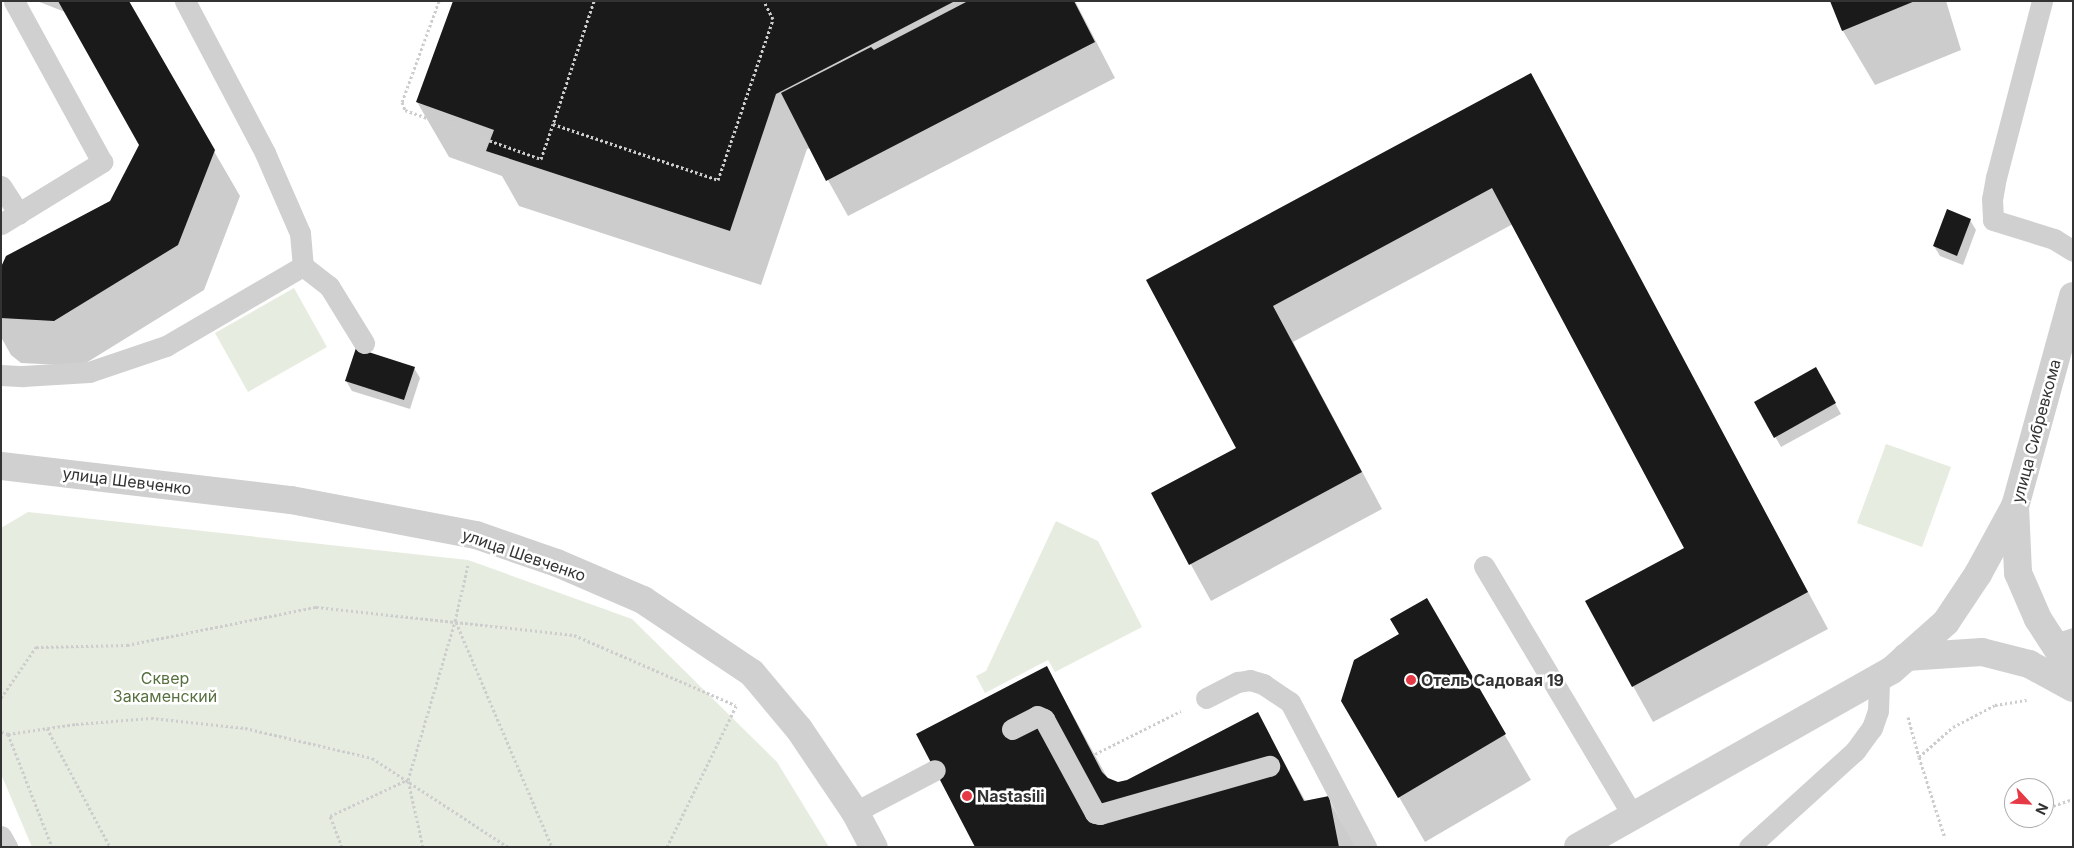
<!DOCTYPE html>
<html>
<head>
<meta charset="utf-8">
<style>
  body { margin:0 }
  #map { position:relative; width:2074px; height:848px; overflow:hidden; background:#fff; font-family:Inter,sans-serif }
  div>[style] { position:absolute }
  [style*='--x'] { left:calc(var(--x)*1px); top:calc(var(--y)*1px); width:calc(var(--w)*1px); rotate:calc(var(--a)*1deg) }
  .green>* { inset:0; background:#e6ecdf }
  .shadow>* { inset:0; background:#0003 }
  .building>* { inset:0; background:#1a1a1a }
  .path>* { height:3px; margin-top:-1.5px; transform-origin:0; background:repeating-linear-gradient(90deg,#cdcdcd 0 2.5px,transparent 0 5px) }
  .service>* { height:21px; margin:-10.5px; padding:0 10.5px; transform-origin:10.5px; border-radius:10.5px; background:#d0d0d0 }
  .minor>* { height:28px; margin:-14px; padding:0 14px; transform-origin:14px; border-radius:14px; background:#d0d0d0 }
  .dots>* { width:14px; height:14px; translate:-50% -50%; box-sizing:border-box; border:2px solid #fff; border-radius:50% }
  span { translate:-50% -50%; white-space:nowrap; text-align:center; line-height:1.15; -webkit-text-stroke:5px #fff; paint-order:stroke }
  .street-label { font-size:16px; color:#333 }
  .park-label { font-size:16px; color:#56703f }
  .poi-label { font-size:16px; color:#333; font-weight:700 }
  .left { translate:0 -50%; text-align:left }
  .frame { position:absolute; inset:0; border:2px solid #333; pointer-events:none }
  .north { position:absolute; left:2004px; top:778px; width:50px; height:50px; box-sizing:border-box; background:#fff; border:1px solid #adadad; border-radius:50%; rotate:115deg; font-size:14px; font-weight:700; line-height:20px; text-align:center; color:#333 }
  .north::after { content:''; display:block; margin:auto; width:18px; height:22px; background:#e63946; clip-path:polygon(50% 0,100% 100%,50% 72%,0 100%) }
</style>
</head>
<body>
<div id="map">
  <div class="green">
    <div style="clip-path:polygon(294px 288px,327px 347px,248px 392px,215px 333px)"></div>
    <div style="clip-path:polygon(1886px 444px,1951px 467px,1922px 547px,1857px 523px)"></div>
    <div style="clip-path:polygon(28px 512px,468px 560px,632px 619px,777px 762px,829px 847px,32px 847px,1px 774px,1px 528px)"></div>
    <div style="clip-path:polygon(1056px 521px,1098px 541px,1142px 627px,1055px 672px,1048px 660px,985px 693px,976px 676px,986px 671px)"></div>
  </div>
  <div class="shadow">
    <div style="clip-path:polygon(37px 1px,127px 1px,240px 196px,204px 290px,81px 366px,21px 363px,11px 355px,1px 337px,1px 270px,111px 202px,141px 145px,65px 12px)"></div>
    <div style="clip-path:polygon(454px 1px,1075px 1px,1115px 78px,848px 216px,810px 148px,807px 149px,761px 285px,519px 206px,502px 176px,449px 157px,417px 102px)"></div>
    <div style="clip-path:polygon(1832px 1px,1946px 1px,1961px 50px,1875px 85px,1843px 31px)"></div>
    <div style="clip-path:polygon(1530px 75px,1828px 629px,1653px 722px,1633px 686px,1686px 548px,1513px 224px,1293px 342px,1382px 509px,1211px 601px,1152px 494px,1238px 448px,1148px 280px)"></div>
    <div style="clip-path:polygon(1970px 220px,1976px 230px,1963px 265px,1940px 256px,1934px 246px)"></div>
    <div style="clip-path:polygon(414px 368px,420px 378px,410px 409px,352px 391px,346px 381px)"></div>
    <div style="clip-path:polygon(1816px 369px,1841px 414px,1781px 447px,1756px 403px)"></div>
    <div style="clip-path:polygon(1426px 600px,1531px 780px,1425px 842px,1343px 700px,1400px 634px)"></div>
    <div style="clip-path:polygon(1047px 668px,1108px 779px,1117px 783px,1128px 781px,1257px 714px,1306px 802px,1328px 798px,1356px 847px,977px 847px)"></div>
  </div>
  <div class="building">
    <div style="clip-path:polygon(58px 1px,129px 1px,215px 150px,178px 245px,54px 321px,1px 318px,1px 267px,6px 256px,110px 201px,139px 145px)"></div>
    <div style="clip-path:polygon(453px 1px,955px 1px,776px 94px,730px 231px,486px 151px,494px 130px,416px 102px)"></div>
    <div style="clip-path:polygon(968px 1px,1074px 1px,1095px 42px,826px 181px,781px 93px,871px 47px,874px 50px)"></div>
    <div style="clip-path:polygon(1830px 1px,1915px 1px,1842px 31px)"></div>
    <div style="clip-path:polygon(1531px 73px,1808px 592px,1632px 687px,1585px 601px,1684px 548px,1492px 188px,1273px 306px,1362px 472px,1189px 565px,1151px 493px,1236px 448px,1146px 280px)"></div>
    <div style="clip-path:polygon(1947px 209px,1971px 219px,1957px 256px,1933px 246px)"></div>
    <div style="clip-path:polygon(356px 348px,415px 367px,404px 400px,345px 381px)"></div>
    <div style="clip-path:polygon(1816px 367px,1836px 403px,1774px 438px,1754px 402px)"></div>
    <div style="clip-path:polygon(1427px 598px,1506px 734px,1398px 798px,1341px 701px,1354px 660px,1399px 634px,1390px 619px)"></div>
    <div style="clip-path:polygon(1047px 666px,1102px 772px,1108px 778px,1118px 782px,1127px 780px,1258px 712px,1304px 801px,1329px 796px,1339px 847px,975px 847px,916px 734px)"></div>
  </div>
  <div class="path">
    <div style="--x:439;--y:1;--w:108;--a:110.1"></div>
    <div style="--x:402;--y:102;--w:9;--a:69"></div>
    <div style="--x:405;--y:110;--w:145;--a:19.8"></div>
    <div style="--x:541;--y:159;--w:37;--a:-71"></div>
    <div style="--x:594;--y:1;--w:130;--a:108.4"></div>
    <div style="--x:553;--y:124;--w:174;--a:18.7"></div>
    <div style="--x:718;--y:180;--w:170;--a:-71.1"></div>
    <div style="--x:773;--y:19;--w:20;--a:-117"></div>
    <div style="--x:456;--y:622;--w:245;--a:66.9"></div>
    <div style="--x:1;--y:698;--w:62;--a:-55.5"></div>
    <div style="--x:36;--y:647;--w:91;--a:-1.3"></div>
    <div style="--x:127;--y:645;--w:193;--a:-11.4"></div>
    <div style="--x:316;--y:607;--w:260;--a:6.2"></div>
    <div style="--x:574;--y:635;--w:176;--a:23.5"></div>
    <div style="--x:1908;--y:717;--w:41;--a:74.6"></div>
    <div style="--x:1919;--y:757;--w:45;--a:-41.4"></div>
    <div style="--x:1953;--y:727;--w:47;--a:-27.6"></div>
    <div style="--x:1995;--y:705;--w:32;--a:-9"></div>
    <div style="--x:47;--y:728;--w:135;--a:62.1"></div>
    <div style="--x:1;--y:732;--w:7;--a:16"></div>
    <div style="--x:8;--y:734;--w:69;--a:-8.4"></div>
    <div style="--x:76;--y:724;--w:75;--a:-4.6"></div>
    <div style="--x:151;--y:718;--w:95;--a:6.1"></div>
    <div style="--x:245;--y:728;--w:130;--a:13.3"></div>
    <div style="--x:372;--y:758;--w:163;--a:33.2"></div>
    <div style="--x:8;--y:734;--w:121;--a:68.7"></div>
    <div style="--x:1095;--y:754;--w:96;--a:-26.6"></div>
    <div style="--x:1919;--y:757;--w:85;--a:72.2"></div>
    <div style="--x:2044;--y:809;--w:31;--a:-19"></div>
    <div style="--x:342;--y:847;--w:33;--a:-111"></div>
    <div style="--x:330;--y:816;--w:85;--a:-25.1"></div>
    <div style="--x:423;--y:847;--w:69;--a:-102.6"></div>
    <div style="--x:408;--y:780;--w:166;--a:-73.5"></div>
    <div style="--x:455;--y:621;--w:57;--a:-76.9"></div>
    <div style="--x:667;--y:847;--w:157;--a:-63.9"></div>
  </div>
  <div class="service">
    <div style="--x:185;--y:1;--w:172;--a:62.2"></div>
    <div style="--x:265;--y:153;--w:87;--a:66.4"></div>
    <div style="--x:300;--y:233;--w:33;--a:85"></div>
    <div style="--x:303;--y:266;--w:33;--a:38"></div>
    <div style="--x:329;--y:286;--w:67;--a:58.4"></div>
    <div style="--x:2042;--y:1;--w:182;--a:104.6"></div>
    <div style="--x:1996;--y:177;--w:22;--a:100"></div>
    <div style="--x:1992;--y:199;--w:21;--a:87"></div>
    <div style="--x:1993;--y:220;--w:64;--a:17.3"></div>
    <div style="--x:2054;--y:239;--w:22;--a:32"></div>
    <div style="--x:1;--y:186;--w:33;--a:57"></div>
    <div style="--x:1;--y:224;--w:119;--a:-31.5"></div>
    <div style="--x:102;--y:162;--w:183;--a:-118.7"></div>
    <div style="--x:1;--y:375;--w:22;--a:3"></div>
    <div style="--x:23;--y:376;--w:66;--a:-3.5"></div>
    <div style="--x:89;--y:372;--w:81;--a:-18.7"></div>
    <div style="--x:166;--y:346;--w:159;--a:-30.3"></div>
    <div style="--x:1484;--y:566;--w:291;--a:59.2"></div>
    <div style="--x:2055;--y:644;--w:19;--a:-18"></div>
    <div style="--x:1206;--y:698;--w:36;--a:-27"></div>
    <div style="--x:1238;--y:682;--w:12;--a:-9"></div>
    <div style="--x:1250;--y:680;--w:14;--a:17"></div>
    <div style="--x:1263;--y:684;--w:32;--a:34"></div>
    <div style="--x:1290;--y:702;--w:164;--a:62.3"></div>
    <div style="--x:1012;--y:729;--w:28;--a:-27"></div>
    <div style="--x:1037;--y:716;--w:8;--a:23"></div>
    <div style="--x:1044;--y:719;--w:107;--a:61.5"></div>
    <div style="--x:1095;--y:813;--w:5;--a:11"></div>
    <div style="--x:1100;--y:814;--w:176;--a:-15.9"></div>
    <div style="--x:855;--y:812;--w:90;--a:-27.7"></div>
    <div style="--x:1;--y:836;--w:13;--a:61"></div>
    <div style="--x:1749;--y:847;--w:143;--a:-42.2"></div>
    <div style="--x:1855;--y:751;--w:29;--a:-54"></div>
    <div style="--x:1872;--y:728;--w:18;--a:-71"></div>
    <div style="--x:1878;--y:711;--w:34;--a:-88"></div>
  </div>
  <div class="minor">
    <div style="--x:2073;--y:296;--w:218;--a:105.4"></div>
    <div style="--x:2015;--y:506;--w:67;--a:87.4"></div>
    <div style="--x:2018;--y:573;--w:50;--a:66.5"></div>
    <div style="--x:2038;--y:619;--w:64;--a:57.1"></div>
    <div style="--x:1;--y:466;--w:292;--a:6.7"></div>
    <div style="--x:291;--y:500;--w:188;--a:10.7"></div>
    <div style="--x:476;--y:535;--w:86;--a:19.1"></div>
    <div style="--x:557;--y:563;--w:94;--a:23.3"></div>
    <div style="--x:643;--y:600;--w:131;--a:33.8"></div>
    <div style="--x:752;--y:673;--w:73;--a:50"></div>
    <div style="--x:799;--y:729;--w:100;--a:56"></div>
    <div style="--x:855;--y:812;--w:40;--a:62"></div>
    <div style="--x:1906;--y:657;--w:76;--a:-3.8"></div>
    <div style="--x:1982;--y:652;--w:49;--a:14.3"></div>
    <div style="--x:2029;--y:664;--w:50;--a:28.6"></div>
    <div style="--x:1578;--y:847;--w:360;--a:-29.4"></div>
    <div style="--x:1892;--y:670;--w:72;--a:-41.6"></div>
    <div style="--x:1946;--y:622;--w:58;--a:-56.3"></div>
    <div style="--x:1978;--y:574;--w:77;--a:-61.4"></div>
  </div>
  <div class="dots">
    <div style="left:1411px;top:680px;background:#e63946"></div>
    <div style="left:967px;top:796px;background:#e63946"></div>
  </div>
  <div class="street-label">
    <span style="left:2036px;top:431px;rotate:-75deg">улица Сибревкома</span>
    <span style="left:127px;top:481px;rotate:7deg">улица Шевченко</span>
    <span style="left:524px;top:555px;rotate:19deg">улица Шевченко</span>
  </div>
  <div class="park-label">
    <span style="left:165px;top:687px">Сквер<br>Закаменский</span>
  </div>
  <div class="poi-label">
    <span class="left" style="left:1421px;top:680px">Отель Садовая 19</span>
    <span class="left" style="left:977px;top:796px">Nastasili</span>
  </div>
  <div class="frame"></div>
  <div class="north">N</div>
</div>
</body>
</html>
